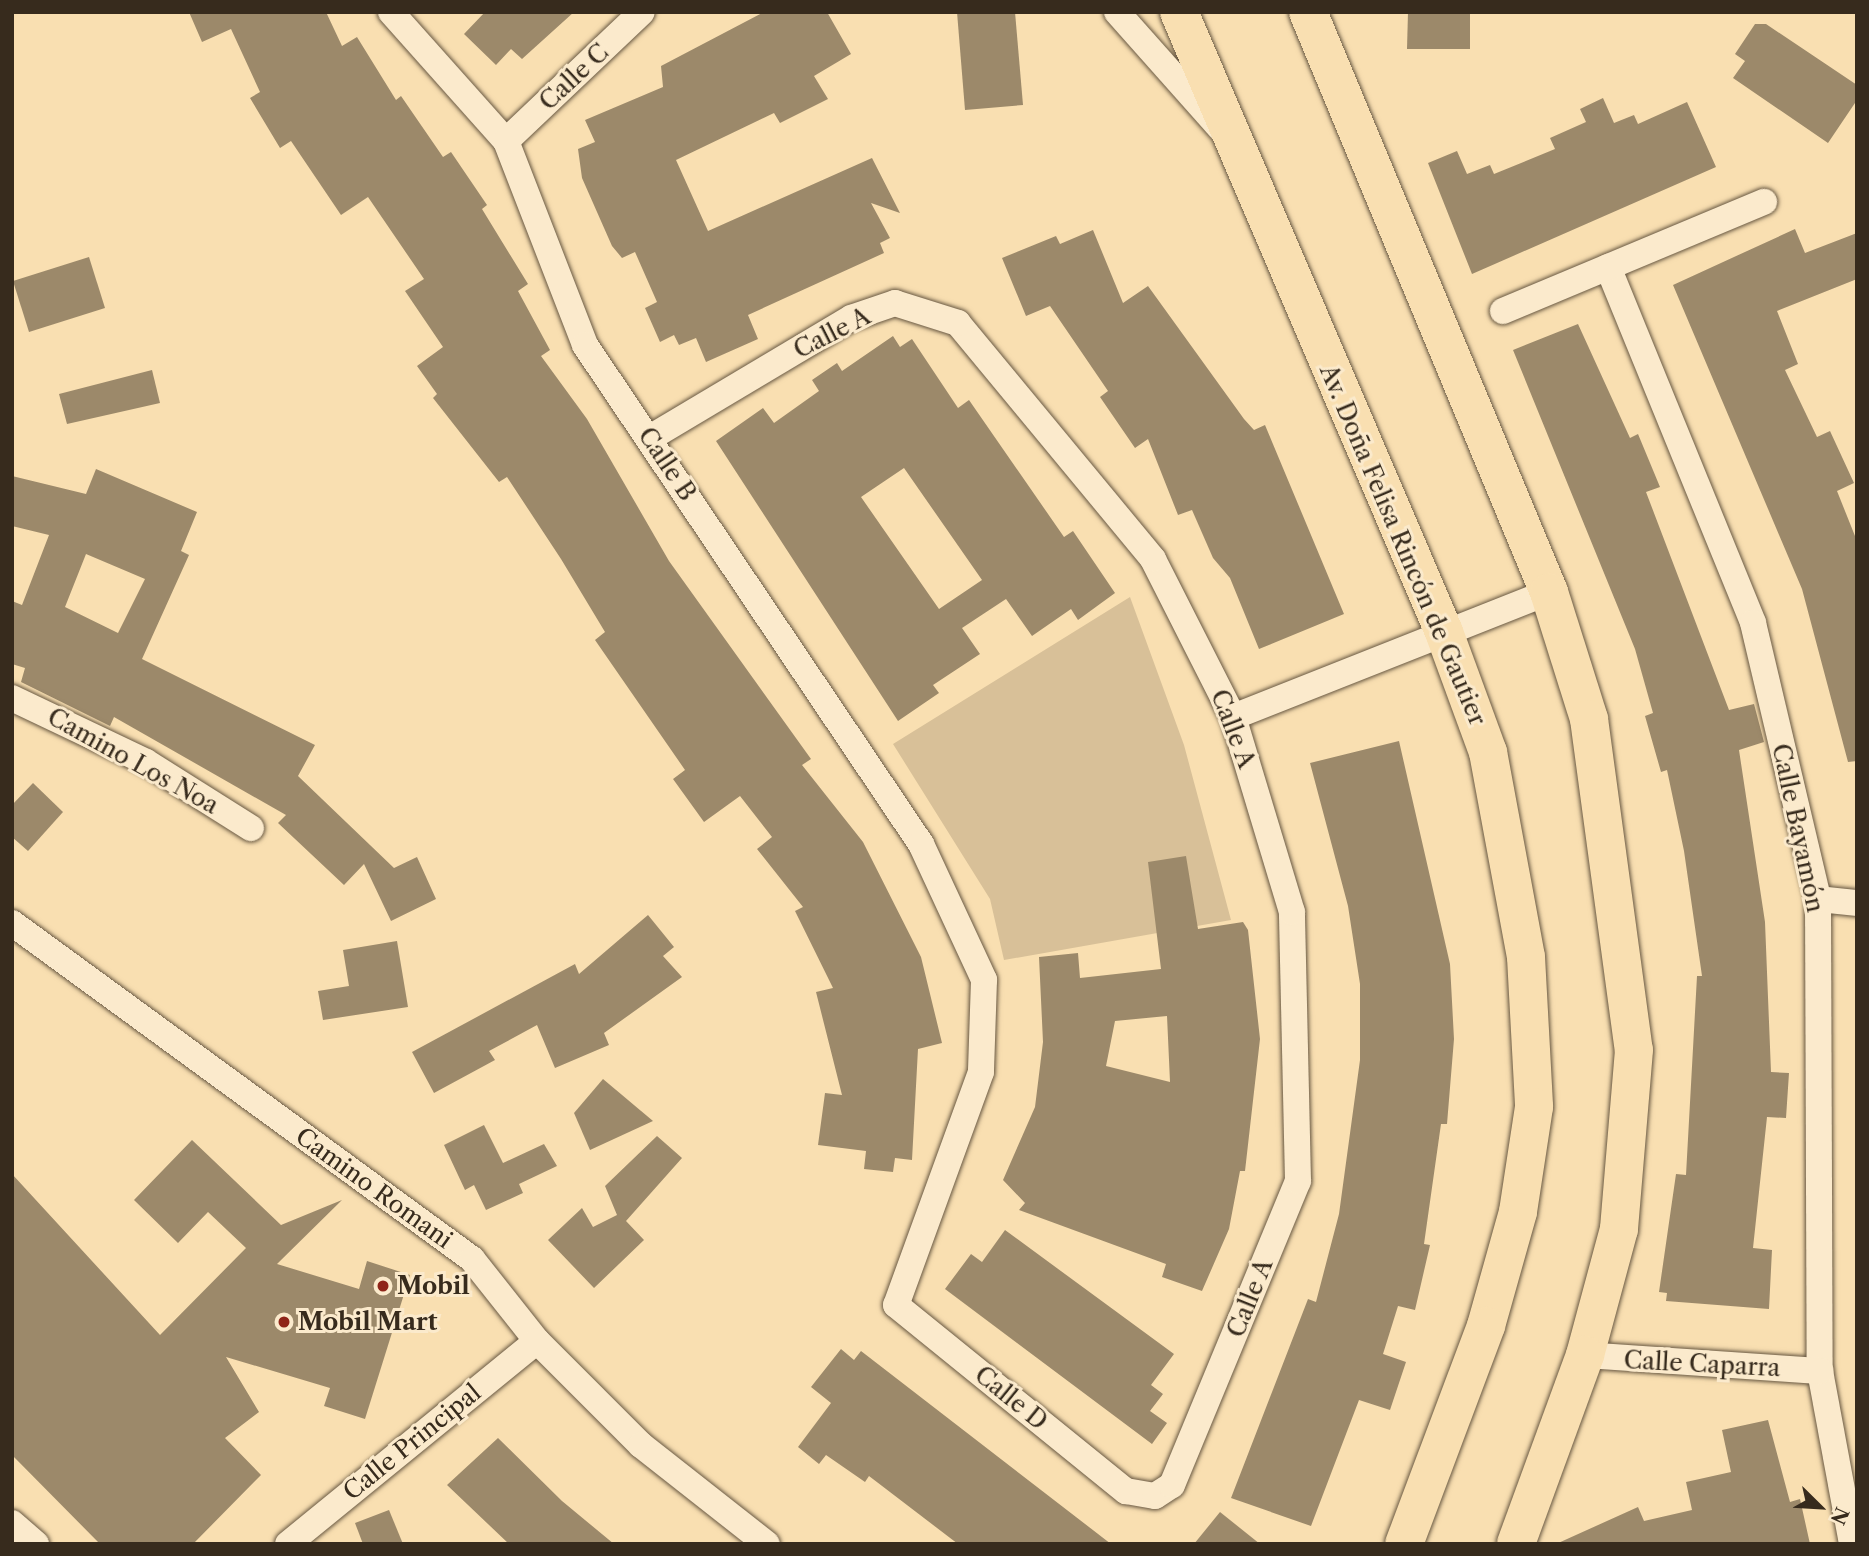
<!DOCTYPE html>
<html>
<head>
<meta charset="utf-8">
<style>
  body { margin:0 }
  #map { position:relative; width:1869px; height:1556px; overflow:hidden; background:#f9dfb1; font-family:"Libre Caslon Text",serif }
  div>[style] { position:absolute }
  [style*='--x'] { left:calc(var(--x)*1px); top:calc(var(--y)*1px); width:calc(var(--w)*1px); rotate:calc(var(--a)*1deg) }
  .green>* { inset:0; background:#d8c098 }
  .building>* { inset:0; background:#9c896a }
  .roads { filter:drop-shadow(0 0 2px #685842) drop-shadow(0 0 2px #685842) }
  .street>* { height:26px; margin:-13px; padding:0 13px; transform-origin:13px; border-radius:13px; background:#fbeacc }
  .primary>* { height:38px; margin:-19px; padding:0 19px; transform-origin:19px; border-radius:19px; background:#f9dfb1 }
  .dots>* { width:19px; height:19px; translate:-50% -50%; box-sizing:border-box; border:4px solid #fbeacc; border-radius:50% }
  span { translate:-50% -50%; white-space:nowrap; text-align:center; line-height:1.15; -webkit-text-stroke:6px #fbeacc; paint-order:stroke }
  .street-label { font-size:24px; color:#372b1d }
  .poi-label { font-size:24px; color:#372b1d; font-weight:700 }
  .left { translate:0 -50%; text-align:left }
  .frame { position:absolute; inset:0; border:14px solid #372b1d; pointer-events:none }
  .north { position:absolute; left:1785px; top:1472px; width:70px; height:70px; -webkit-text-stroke:5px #fbeacc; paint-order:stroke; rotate:114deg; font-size:19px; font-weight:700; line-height:28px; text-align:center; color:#372b1d }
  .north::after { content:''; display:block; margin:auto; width:24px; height:32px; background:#372b1d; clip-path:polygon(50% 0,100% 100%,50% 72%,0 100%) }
</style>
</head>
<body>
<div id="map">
  <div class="green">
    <div style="clip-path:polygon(1130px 597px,1184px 745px,1231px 920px,1004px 960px,990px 899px,893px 744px)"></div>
  </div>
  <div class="building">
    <div style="clip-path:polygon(189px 12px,326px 12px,342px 46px,357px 37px,396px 100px,401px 96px,443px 157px,451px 152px,487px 205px,482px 209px,528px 284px,518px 291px,550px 350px,541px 356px,587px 419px,669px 561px,811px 759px,802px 765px,863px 842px,921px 957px,942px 1043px,918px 1049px,912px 1160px,895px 1158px,893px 1172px,864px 1169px,866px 1151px,818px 1145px,825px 1093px,842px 1095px,816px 992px,833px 988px,795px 911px,803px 907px,757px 849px,772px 837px,740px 796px,704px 822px,673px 779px,685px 770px,595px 640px,605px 632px,561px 559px,507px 477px,499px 482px,433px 398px,437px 394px,417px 366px,443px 347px,405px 291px,424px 279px,368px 197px,341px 215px,291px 141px,280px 148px,250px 98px,260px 92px,231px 29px,202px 42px)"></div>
    <div style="clip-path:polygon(485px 12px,574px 12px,522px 59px,511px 49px,496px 65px,464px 34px)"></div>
    <div style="clip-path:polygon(764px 12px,827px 12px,851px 54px,814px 76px,828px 99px,780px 123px,774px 113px,676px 160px,708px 231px,872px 158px,900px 213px,871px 203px,890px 238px,880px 243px,884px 253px,748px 315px,758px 339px,706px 362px,696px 338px,679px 345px,674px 335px,660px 342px,645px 308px,657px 302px,635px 252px,622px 258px,612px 246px,582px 178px,578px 149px,595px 142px,585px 120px,663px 87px,661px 66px)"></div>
    <div style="clip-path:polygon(957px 12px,1015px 12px,1023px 105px,965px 110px)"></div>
    <div style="clip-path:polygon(1408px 12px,1470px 12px,1470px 49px,1407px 49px)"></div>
    <div style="clip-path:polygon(1755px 24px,1766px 24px,1857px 85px,1857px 100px,1828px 143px,1733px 78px,1745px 61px,1735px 54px)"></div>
    <div style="clip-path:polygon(1603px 98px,1614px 123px,1634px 115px,1638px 124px,1687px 102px,1716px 167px,1472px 274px,1428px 163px,1457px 151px,1467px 174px,1490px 165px,1494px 174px,1555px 149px,1550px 138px,1586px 122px,1580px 109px)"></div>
    <div style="clip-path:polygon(1795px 229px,1805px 253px,1857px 233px,1857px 279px,1777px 311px,1798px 364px,1785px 370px,1817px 437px,1830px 431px,1854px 483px,1837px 491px,1857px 541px,1857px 761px,1848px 762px,1802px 589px,1673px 285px)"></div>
    <div style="clip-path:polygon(1093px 230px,1123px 303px,1148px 286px,1244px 419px,1254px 430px,1265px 425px,1344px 614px,1259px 649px,1230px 578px,1213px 558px,1192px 510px,1178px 515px,1148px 439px,1135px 448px,1100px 397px,1108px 391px,1050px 306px,1026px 316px,1002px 258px,1056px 236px,1060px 244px)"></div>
    <div style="clip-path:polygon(89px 257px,105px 308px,29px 332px,13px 281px)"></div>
    <div style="clip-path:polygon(1578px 324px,1630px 438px,1638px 434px,1660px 487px,1646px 492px,1729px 710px,1754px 704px,1764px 742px,1739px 750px,1765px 922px,1771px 1072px,1789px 1073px,1786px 1118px,1767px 1117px,1753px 1248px,1772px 1250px,1769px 1309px,1666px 1301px,1667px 1293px,1659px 1292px,1676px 1174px,1686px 1175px,1697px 976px,1702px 976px,1684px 851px,1667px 770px,1661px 772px,1645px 716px,1653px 713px,1635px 649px,1513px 350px)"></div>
    <div style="clip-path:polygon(evenodd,893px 336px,900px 347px,912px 339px,958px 408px,969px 400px,1064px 537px,1073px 531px,1115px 593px,1078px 620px,1071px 609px,1032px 636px,1006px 599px,962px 628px,980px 654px,933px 685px,939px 693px,898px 721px,716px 441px,763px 408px,774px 423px,819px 391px,812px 380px,837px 363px,842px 371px,893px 336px,904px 468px,982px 580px,939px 609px,861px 497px,904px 468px)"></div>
    <div style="clip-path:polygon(152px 370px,160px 403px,67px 424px,59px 394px)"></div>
    <div style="clip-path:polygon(evenodd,96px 469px,197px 512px,181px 551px,189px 555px,142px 659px,315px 745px,298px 776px,394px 868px,417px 857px,436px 899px,391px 921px,364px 864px,344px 885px,278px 823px,286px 815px,114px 717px,110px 726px,21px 682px,25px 668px,12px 664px,12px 601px,22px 605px,49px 535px,12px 526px,12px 476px,86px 494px,96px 469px,86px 554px,145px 579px,118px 633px,65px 607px,86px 554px)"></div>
    <div style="clip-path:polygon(1399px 741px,1450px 964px,1454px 1039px,1447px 1124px,1441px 1124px,1424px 1244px,1430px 1245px,1415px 1310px,1398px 1306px,1383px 1354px,1406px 1362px,1390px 1410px,1359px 1400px,1311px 1526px,1231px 1498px,1308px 1299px,1316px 1302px,1339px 1214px,1360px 1060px,1360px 984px,1348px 906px,1310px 763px)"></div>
    <div style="clip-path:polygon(33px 783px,63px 812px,28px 851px,12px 837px,12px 805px)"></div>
    <div style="clip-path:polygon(evenodd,1186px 856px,1198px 929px,1243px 922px,1248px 930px,1260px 1039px,1245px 1171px,1240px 1171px,1229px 1229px,1202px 1291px,1162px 1277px,1166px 1264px,1019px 1210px,1025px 1203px,1003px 1180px,1035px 1107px,1043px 1042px,1039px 957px,1078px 953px,1080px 978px,1161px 969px,1148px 862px,1186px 856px,1167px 1016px,1170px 1082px,1106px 1066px,1115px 1021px,1167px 1016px)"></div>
    <div style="clip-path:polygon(648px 915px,674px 947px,663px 956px,682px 977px,604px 1033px,609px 1045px,555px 1068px,537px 1025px,489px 1051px,495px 1060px,434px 1093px,412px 1052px,575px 964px,579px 974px)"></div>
    <div style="clip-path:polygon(397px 941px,408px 1007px,323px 1020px,318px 991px,349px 986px,343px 950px)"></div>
    <div style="clip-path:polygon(603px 1079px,653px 1121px,590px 1150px,574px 1113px)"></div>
    <div style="clip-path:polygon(484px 1125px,503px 1163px,544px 1144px,557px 1166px,519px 1184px,523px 1193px,486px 1210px,474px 1185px,465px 1190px,444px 1145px)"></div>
    <div style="clip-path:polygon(657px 1136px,682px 1158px,626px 1221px,644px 1240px,594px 1288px,548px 1240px,582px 1208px,593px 1227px,617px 1215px,605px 1186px)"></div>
    <div style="clip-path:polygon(192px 1140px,281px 1225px,342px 1200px,277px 1264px,359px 1289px,367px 1261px,410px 1275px,365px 1419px,324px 1406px,330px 1388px,226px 1357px,259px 1412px,225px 1438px,261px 1475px,193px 1544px,100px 1544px,12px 1455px,12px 1174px,160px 1335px,246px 1248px,208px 1212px,178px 1243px,134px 1200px)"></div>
    <div style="clip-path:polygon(1005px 1230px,1174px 1354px,1151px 1385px,1163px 1394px,1150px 1411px,1167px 1423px,1152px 1444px,945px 1289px,971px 1254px,982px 1262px)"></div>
    <div style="clip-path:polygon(841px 1349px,854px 1360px,861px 1351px,1111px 1544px,958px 1544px,869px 1476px,865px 1482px,826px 1455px,819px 1464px,798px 1447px,831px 1403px,811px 1387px)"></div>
    <div style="clip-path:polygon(1768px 1420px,1790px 1502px,1800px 1499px,1810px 1544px,1556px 1544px,1638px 1507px,1644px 1521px,1692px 1510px,1686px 1482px,1731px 1472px,1722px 1430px)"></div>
    <div style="clip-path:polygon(498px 1438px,562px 1501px,614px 1544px,509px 1544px,447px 1485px)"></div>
    <div style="clip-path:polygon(389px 1510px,403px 1544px,363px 1544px,355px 1523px)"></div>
    <div style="clip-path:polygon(1220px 1512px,1260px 1544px,1194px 1544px)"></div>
  </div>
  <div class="roads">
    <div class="street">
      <div style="--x:391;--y:12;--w:173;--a:48.3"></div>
      <div style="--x:506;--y:141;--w:219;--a:68.8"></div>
      <div style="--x:585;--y:345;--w:602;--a:56.05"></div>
      <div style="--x:921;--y:844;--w:150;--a:65.1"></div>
      <div style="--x:984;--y:980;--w:92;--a:91.9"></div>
      <div style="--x:981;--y:1072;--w:248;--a:110"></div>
      <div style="--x:896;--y:1305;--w:296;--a:39"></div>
      <div style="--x:1126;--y:1491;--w:29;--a:10"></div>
      <div style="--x:1155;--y:1496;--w:20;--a:-33"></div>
      <div style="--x:1172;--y:1485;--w:329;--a:-67.5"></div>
      <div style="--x:1298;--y:1181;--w:269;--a:-91.3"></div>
      <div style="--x:1292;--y:912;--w:204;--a:-106.8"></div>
      <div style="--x:1233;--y:717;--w:177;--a:-116.9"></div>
      <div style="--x:1153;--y:559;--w:306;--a:-129.6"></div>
      <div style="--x:958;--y:323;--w:66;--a:-162.4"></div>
      <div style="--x:895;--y:303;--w:46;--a:161.2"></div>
      <div style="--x:851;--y:318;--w:234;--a:149.2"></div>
      <div style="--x:1117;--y:12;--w:155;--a:48.4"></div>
      <div style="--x:506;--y:141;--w:187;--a:-43.5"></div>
      <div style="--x:1608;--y:267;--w:384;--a:67.8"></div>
      <div style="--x:1753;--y:623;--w:284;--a:76.7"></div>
      <div style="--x:1818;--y:899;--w:472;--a:89.8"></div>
      <div style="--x:1820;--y:1371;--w:176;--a:79.5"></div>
      <div style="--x:1503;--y:311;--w:283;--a:-22.7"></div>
      <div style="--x:12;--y:698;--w:148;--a:25.5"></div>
      <div style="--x:146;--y:762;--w:124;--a:32.2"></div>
      <div style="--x:1233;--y:717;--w:340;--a:-21.6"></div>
      <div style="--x:1818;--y:899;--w:39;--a:6"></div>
      <div style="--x:12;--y:923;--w:570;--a:36.15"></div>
      <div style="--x:472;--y:1259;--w:105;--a:51.6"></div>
      <div style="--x:537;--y:1341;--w:147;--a:45"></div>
      <div style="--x:641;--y:1445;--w:160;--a:38.2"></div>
      <div style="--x:1585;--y:1355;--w:236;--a:3.9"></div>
      <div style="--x:12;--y:1523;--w:32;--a:41"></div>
      <div style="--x:288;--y:1544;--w:321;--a:-39.2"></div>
    </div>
    <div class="primary">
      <div style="--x:1179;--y:12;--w:674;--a:66.86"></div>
      <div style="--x:1444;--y:632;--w:128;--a:69.9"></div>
      <div style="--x:1488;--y:752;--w:208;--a:79.5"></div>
      <div style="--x:1526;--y:957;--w:150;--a:86.9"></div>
      <div style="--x:1534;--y:1107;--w:106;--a:98.7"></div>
      <div style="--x:1518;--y:1212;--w:118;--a:105.7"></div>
      <div style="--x:1486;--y:1326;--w:233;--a:110.6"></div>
      <div style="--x:1308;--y:12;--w:628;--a:67.44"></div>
      <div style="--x:1549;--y:592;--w:133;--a:72.5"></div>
      <div style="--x:1589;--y:719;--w:334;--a:82.3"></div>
      <div style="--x:1634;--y:1050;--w:180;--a:94.8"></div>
      <div style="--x:1619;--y:1229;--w:131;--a:105.1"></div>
      <div style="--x:1585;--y:1355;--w:201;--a:110.1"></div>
    </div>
  </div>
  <div class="dots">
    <div style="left:383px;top:1286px;background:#8f2418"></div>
    <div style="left:284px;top:1322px;background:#8f2418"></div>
  </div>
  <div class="street-label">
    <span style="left:574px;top:77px;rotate:-43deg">Calle C</span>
    <span style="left:832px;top:333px;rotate:-27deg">Calle A</span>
    <span style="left:667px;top:464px;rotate:56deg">Calle B</span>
    <span style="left:1403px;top:545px;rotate:67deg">Av. Doña Felisa Rincón de Gautier</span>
    <span style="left:1233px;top:729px;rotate:69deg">Calle A</span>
    <span style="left:133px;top:761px;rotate:29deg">Camino Los Noa</span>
    <span style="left:1798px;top:828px;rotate:78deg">Calle Bayamón</span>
    <span style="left:374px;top:1188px;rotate:36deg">Camino Romani</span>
    <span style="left:1250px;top:1298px;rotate:-68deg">Calle A</span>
    <span style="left:1702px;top:1364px;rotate:3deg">Calle Caparra</span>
    <span style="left:1011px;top:1398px;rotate:39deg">Calle D</span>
    <span style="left:412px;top:1442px;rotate:-39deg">Calle Principal</span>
  </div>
  <div class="poi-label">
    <span class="left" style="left:397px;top:1286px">Mobil</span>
    <span class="left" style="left:298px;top:1322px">Mobil Mart</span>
  </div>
  <div class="frame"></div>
  <div class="north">N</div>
</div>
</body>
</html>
